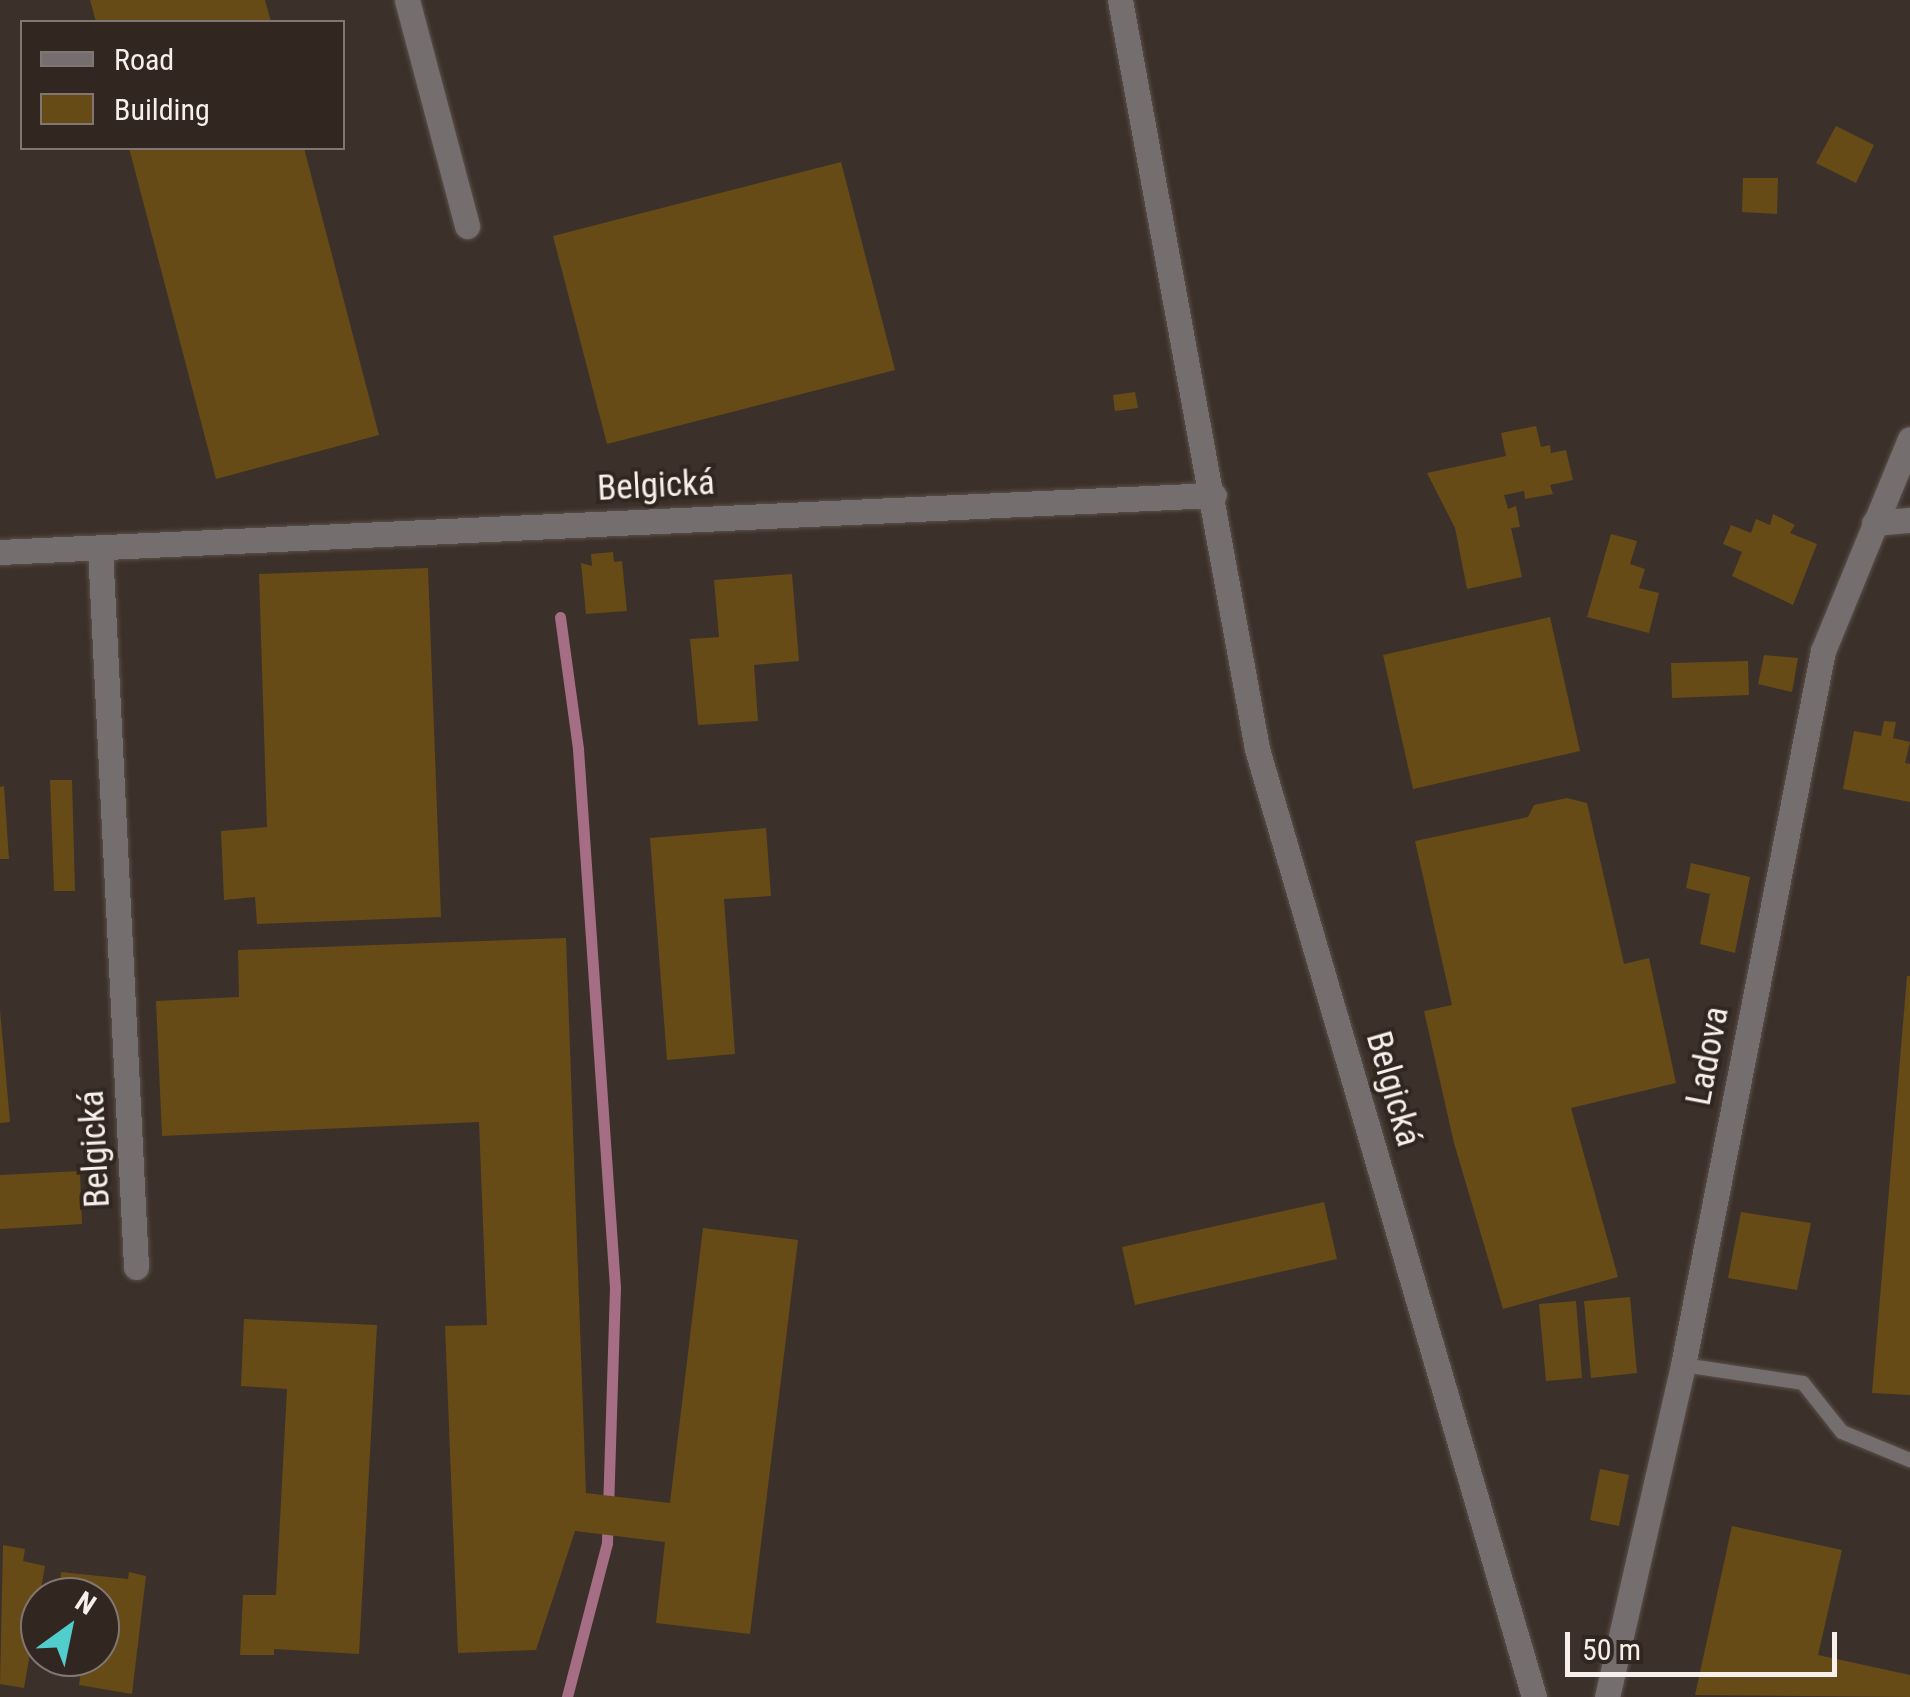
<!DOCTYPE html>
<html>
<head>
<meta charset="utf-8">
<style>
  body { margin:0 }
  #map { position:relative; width:1910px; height:1697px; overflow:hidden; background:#3c302a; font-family:"Roboto Condensed",sans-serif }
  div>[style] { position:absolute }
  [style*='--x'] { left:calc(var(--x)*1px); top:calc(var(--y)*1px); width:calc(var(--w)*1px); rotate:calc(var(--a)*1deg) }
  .stream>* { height:11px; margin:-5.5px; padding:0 5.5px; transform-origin:5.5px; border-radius:5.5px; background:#a66e85 }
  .building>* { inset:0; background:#664b17 }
  .roads { filter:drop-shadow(0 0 2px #5a4f49) drop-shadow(0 0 2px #5a4f49) }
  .service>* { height:14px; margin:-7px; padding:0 7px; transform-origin:7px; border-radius:7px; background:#756e6e }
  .minor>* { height:25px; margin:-12.5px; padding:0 12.5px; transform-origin:12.5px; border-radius:12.5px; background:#756e6e }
  .tertiary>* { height:25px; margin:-12.5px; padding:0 12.5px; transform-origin:12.5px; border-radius:12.5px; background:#756e6e }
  span { translate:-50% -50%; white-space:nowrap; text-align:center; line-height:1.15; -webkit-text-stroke:8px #322620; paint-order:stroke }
  .street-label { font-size:35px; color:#f7efeb }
  .legend { position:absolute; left:20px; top:20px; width:325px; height:130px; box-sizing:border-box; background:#322620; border:2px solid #817671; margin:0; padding:12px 18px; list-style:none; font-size:30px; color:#f7efeb }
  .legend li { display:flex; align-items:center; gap:20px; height:50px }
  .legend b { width:50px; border:2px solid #817671 }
  .north { position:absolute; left:20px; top:1577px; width:100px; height:100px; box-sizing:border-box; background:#322620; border:2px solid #817671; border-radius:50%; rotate:33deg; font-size:28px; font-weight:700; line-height:40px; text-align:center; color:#f7efeb }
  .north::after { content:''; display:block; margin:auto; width:35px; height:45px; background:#52cdce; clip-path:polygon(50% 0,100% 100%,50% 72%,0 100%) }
  .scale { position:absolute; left:1565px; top:1632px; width:272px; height:45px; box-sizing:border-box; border:5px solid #f7efeb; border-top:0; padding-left:12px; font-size:30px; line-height:35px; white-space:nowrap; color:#f7efeb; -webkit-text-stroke:8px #322620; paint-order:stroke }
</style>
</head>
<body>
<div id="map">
  <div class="stream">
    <div style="--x:560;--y:617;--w:133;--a:82.2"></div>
    <div style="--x:578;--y:749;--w:539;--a:86.07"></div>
    <div style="--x:615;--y:1287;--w:256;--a:91.8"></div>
    <div style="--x:607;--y:1543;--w:159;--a:104.6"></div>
  </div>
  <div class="building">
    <div style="clip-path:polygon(90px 0,265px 0,271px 22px,96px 22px)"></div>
    <div style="clip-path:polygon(1836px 126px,1874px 145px,1856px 183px,1816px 163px)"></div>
    <div style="clip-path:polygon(129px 148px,304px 148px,379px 435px,216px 479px)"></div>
    <div style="clip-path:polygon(841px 162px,895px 370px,607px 444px,553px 236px)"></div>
    <div style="clip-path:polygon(1743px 178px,1778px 178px,1777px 214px,1742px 212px)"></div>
    <div style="clip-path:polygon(1135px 392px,1138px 408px,1115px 411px,1113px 395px)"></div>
    <div style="clip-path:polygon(1536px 426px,1541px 447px,1550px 445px,1551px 453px,1566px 450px,1573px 480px,1550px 485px,1553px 494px,1525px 499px,1524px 491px,1504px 495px,1508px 509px,1516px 506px,1520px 527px,1511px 528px,1522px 577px,1467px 589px,1455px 528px,1427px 473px,1506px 456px,1501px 433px)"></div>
    <div style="clip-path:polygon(1773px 514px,1795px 525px,1790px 533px,1817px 544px,1793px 605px,1732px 576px,1742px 552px,1723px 544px,1731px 525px,1751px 533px,1756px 519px,1770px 525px)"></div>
    <div style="clip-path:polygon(1611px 534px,1637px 541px,1630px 564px,1645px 569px,1639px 588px,1659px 593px,1649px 633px,1587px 617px)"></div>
    <div style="clip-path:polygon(613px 552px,614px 562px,622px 561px,627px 611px,586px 614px,581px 563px,592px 566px,591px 554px)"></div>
    <div style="clip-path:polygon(428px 568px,441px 917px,257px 924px,255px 897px,224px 900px,221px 831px,267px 827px,259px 574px)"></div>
    <div style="clip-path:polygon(792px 574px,799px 661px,754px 665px,758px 721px,698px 725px,690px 639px,719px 637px,714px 580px)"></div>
    <div style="clip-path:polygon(1550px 617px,1580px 751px,1413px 789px,1383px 655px)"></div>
    <div style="clip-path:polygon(1764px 655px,1798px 658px,1792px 692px,1758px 684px)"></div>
    <div style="clip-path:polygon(1748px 661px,1749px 695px,1672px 698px,1671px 663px)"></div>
    <div style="clip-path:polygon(1884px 721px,1896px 722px,1893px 738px,1910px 742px,1905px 763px,1910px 764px,1910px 802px,1843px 789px,1854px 731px,1881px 736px)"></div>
    <div style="clip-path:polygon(50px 780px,72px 780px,75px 891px,54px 891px)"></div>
    <div style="clip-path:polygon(4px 786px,9px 859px,0 859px,0 787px)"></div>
    <div style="clip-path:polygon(1567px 798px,1587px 803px,1624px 964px,1649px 958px,1676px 1083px,1571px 1108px,1618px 1277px,1503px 1309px,1454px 1143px,1424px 1011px,1452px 1005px,1415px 841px,1528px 817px,1534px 805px)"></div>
    <div style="clip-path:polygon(766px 828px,771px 896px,724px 899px,735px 1054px,667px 1060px,650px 838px)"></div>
    <div style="clip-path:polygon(1691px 863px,1750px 877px,1735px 953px,1700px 944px,1710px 894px,1686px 888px)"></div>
    <div style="clip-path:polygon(566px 938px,586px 1493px,670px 1503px,703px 1228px,798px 1240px,750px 1634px,656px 1623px,665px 1542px,575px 1531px,536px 1650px,458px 1653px,445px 1326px,487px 1325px,479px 1122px,162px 1136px,156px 1001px,239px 997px,238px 950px)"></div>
    <div style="clip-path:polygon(1907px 976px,1910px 976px,1910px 1395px,1872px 1393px)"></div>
    <div style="clip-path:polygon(0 1010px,10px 1122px,0 1123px)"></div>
    <div style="clip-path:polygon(80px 1171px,82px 1224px,0 1229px,0 1175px)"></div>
    <div style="clip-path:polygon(1324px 1202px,1337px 1259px,1135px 1305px,1122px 1247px)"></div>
    <div style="clip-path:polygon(1741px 1212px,1811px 1223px,1797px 1290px,1728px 1278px)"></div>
    <div style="clip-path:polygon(1630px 1297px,1637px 1373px,1591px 1378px,1584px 1301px)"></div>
    <div style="clip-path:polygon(1576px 1301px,1582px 1378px,1546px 1381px,1539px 1304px)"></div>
    <div style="clip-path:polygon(244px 1319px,377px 1325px,359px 1654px,274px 1649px,274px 1655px,240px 1655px,243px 1595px,276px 1595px,287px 1389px,241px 1386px)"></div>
    <div style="clip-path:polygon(1600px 1469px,1629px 1475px,1619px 1526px,1590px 1520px)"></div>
    <div style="clip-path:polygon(1732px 1526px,1842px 1550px,1818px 1655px,1910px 1675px,1910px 1697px,1695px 1695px)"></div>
    <div style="clip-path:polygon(3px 1545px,25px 1549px,23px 1561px,45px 1566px,24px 1688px,0 1684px)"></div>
    <div style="clip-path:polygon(61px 1572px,128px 1579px,129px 1572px,146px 1576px,132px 1694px,79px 1685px,83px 1657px,100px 1657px,100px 1597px,59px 1597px)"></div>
  </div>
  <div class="roads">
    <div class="service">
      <div style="--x:1683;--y:1365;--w:121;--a:8.5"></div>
      <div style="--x:1803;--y:1383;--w:63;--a:51.5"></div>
      <div style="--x:1842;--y:1432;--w:74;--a:22.4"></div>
    </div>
    <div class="minor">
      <div style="--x:407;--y:0;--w:234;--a:75.1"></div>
      <div style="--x:1874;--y:523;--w:36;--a:-5"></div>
      <div style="--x:100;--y:548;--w:720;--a:87.13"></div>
      <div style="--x:0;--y:552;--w:1215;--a:-2.69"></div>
      <div style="--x:1607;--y:1697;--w:341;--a:-77.1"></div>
      <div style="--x:1683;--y:1365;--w:728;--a:-78.91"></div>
      <div style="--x:1823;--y:651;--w:229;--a:-67.7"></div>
    </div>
    <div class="tertiary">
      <div style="--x:1120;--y:0;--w:761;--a:79.63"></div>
      <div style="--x:1257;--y:749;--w:988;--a:73.71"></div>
    </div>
  </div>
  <div class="street-label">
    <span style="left:656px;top:486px;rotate:-3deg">Belgická</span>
    <span style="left:1708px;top:1056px;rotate:-79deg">Ladova</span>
    <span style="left:1393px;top:1089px;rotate:74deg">Belgická</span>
    <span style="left:95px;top:1149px;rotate:-93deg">Belgická</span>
  </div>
  <ul class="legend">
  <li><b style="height:12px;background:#756e6e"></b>Road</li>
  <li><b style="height:28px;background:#664b17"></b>Building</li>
  </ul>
  <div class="north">N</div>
  <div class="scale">50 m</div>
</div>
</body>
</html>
